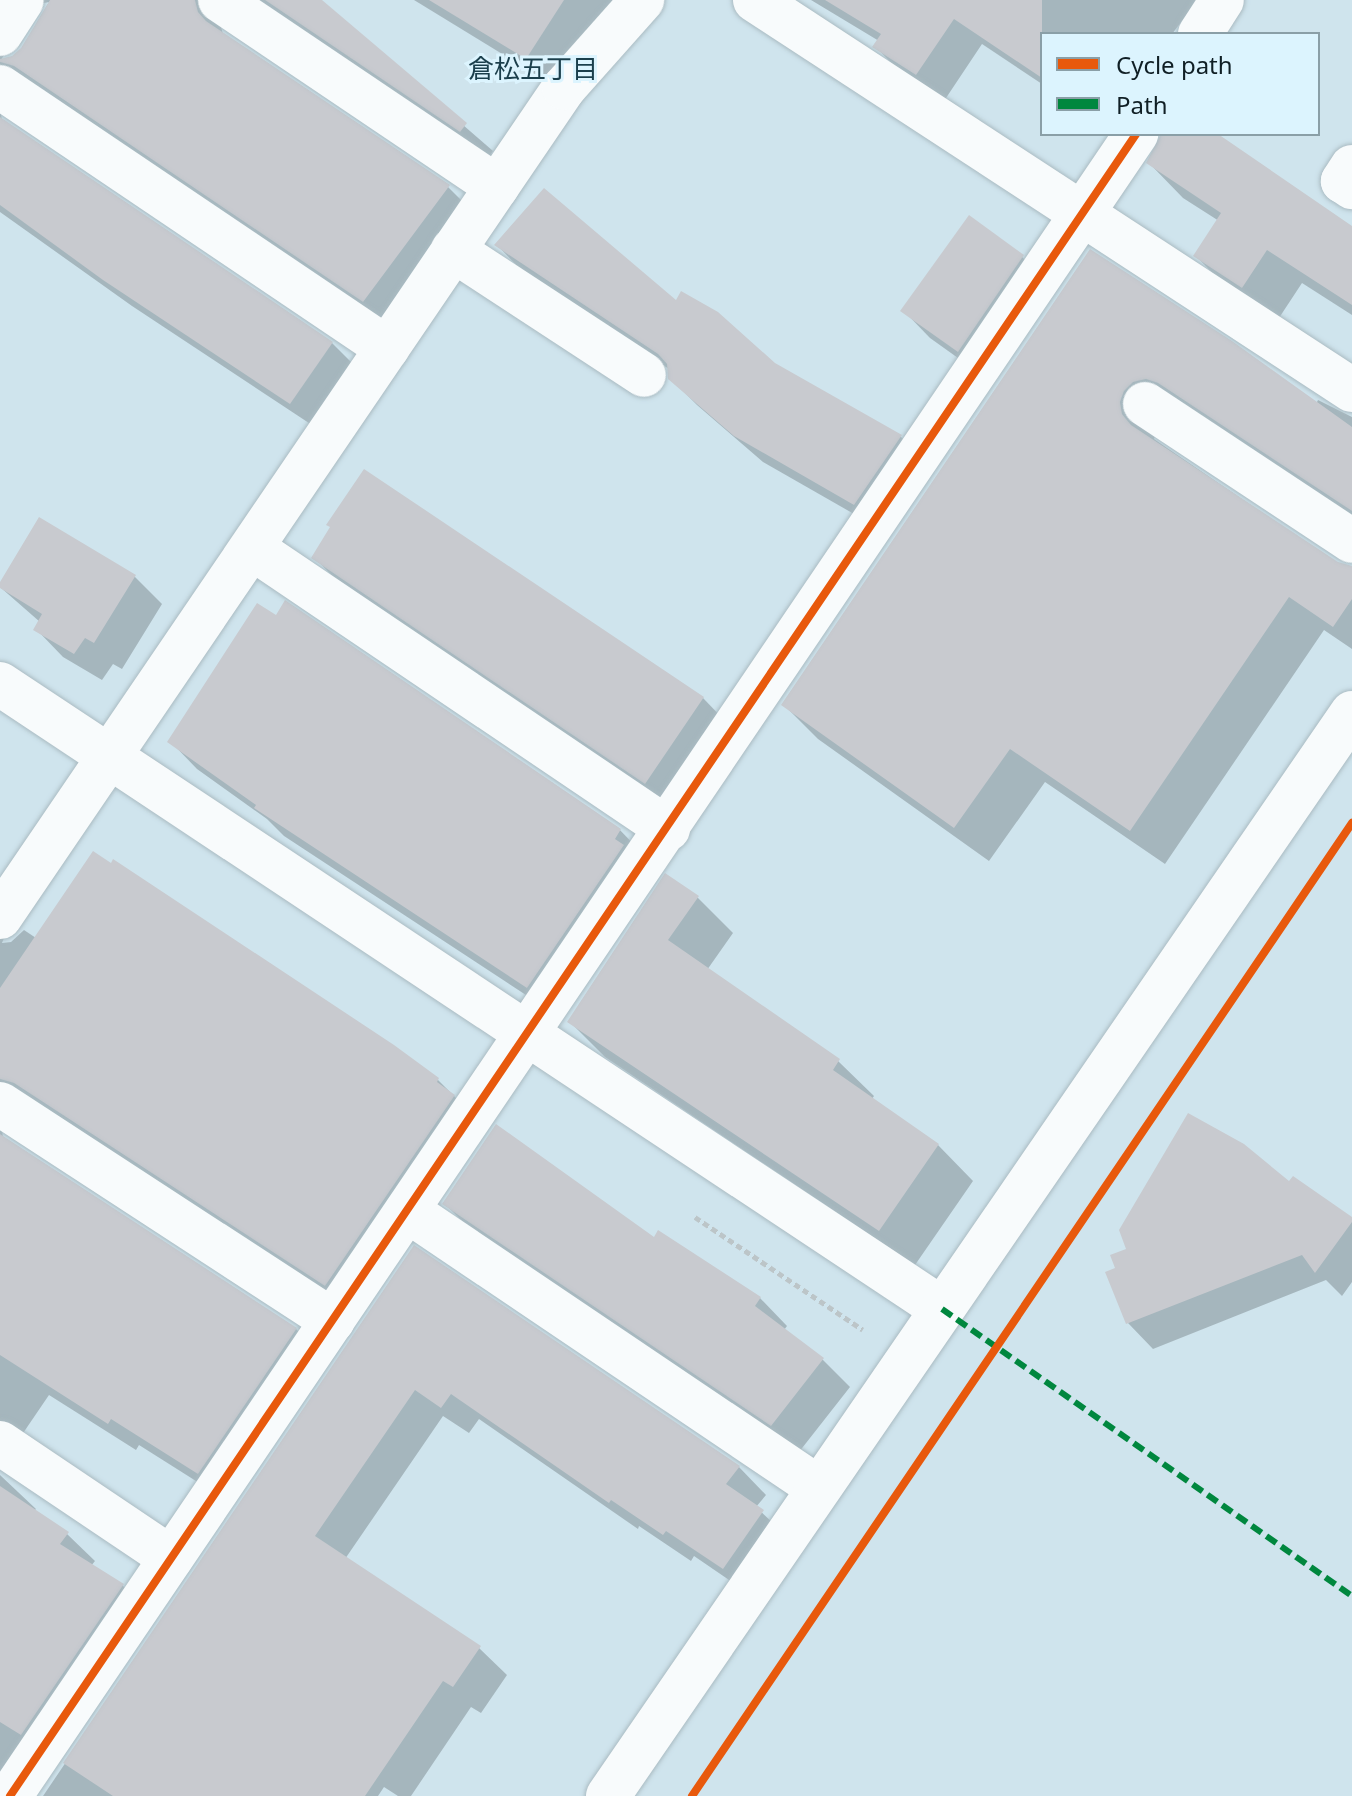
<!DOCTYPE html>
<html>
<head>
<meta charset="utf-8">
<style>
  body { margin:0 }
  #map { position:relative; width:1352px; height:1796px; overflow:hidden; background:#cfe4ed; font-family:"Noto Sans","Noto Sans JP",sans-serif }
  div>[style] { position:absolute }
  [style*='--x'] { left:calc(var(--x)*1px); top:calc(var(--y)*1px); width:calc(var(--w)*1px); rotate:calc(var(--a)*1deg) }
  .shadow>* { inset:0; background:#0003 }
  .building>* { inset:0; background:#c8cacf }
  .path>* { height:5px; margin-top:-2.5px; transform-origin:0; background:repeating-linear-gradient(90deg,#bcc5c8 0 6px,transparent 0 10px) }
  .roads { filter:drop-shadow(0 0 2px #aabbc2) drop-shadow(0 0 2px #aabbc2) }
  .minor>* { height:44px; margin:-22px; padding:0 22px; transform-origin:22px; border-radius:22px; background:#f8fbfc }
  .quiet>* { height:6px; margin-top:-3px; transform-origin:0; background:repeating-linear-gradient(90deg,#00873e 0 12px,transparent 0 18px) }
  .cycleway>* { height:8px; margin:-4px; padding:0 4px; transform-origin:4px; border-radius:4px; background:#e8590c }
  span { translate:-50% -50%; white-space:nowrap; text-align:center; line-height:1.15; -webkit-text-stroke:6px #dcf4fe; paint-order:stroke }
  .neighbourhood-label { font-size:26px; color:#1b3f4c }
  .legend { position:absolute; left:1040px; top:32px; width:280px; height:104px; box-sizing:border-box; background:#dcf4fe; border:2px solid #8a9fa7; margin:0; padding:10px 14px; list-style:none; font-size:24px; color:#101f25 }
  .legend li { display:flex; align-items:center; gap:16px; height:40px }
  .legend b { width:40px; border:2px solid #8a9fa7 }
</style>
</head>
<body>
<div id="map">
  <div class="shadow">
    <div style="clip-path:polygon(evenodd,0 0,319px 0,493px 151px,488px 158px,221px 27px,223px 34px,448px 187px,475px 214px,391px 327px,1px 114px,2px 121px,332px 343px,359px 370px,318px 429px,132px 306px,0 212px,0 0,49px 2px,22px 49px,12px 58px,1px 60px,28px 13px,39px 4px,49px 2px)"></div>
    <div style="clip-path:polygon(414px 0,626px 0,561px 90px)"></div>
    <div style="clip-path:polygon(811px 0,1198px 0,1172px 34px,1042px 34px,1042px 84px,982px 44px,944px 101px,901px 73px,875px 46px,879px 41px)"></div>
    <div style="clip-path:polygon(1164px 134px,1214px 134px,1352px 227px,1352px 315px,1302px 283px,1277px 321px,1230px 291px,1196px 256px,1219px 221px,1183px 198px,1149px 163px)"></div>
    <div style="clip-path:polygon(497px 245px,676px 303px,774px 365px,901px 437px,927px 463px,882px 530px,763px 462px,697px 405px,670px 378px,669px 369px,523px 272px)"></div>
    <div style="clip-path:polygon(1090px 251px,1316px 404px,1318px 400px,1352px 417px,1352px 521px,1158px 426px,1154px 439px,1337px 564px,1352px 568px,1352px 649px,1324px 630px,1165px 864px,1045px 782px,989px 861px,818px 739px,783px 704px)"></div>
    <div style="clip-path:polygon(1022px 257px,1050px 284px,986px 378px,930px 338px,903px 310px)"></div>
    <div style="clip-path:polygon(314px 557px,703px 698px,729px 725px,673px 809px,340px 584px)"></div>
    <div style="clip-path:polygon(134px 576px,162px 604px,122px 669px,113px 664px,102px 680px,63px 657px,36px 629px,40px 622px,0 587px)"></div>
    <div style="clip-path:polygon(170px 741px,616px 826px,647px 858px,555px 1014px,284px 836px,267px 819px,197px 769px)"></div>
    <div style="clip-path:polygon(666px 876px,698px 898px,733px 933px,707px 970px,838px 1061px,874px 1096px,872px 1099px,938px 1145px,973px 1181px,915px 1265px,605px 1057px,570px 1022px)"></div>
    <div style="clip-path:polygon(0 920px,8px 928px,2px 943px,11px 942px,24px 930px,36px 938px,393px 1046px,438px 1080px,465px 1107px,353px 1312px,2px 1130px,3px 1138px,296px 1329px,323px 1356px,226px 1500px,139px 1445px,136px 1450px,49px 1395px,0 1467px)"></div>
    <div style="clip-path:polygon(1289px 1184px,1352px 1219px,1352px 1282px,1342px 1296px,1326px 1280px,1153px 1349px,1128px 1323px,1108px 1273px,1118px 1269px,1129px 1250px)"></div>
    <div style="clip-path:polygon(444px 1203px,654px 1240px,760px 1298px,787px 1326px,784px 1330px,823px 1360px,850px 1387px,799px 1452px,472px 1231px)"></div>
    <div style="clip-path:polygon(414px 1248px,739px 1467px,766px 1495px,756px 1507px,790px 1539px,751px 1595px,694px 1556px,691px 1561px,639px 1526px,638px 1529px,479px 1419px,469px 1433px,443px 1416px,345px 1559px,479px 1648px,507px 1675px,481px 1713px,471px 1707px,411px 1796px,398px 1796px,384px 1787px,378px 1796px,43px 1796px)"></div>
    <div style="clip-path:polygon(0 1475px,36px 1509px,34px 1511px,67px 1534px,95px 1561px,91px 1566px,122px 1585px,150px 1613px,0 1796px)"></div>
  </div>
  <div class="building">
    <div style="clip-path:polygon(50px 0,195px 0,198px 12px,206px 21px,450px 185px,363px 302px,14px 66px,0 62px,0 59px,12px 56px,21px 48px)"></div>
    <div style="clip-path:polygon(265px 0,322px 0,467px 123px,460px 132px)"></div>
    <div style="clip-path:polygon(429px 0,564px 0,526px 59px)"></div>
    <div style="clip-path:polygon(825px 0,1042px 0,1042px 78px,954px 19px,916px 75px,872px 47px,881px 34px)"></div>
    <div style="clip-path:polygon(0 117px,333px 342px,290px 404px,103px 280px,0 205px)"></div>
    <div style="clip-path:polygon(1161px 134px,1218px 134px,1352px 226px,1352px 305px,1267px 250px,1242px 288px,1193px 256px,1221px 213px,1146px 163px)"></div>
    <div style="clip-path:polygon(544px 188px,676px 300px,681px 291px,718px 312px,775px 363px,902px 435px,854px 505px,734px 436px,668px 379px,667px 364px,658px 354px,494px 245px)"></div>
    <div style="clip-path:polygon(969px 215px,1024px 255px,958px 352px,900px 311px)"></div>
    <div style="clip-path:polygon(1090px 249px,1232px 341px,1352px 427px,1352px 511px,1158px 383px,1146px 379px,1133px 382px,1124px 391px,1120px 402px,1122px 414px,1131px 425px,1338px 562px,1352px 566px,1352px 599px,1333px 627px,1289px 597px,1130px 831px,1010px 749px,954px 828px,781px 705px)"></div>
    <div style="clip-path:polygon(364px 469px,704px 697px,645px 784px,311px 558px,330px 527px,326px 525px)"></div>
    <div style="clip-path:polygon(39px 517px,136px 575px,94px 643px,85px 638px,74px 654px,33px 630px,42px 614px,0 588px,0 582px)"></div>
    <div style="clip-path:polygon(285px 600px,621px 829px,615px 839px,624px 845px,527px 988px,254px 808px,256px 805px,167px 742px,257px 603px,276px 615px)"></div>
    <div style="clip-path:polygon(93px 851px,111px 863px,113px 859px,394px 1045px,439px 1078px,437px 1082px,455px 1095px,325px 1286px,14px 1083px,0 1079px,0 988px)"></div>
    <div style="clip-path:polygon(665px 873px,699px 896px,668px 940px,840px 1059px,833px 1070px,939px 1144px,879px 1231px,567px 1022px)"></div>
    <div style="clip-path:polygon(1188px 1113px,1244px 1144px,1289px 1181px,1293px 1176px,1352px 1217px,1352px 1222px,1315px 1273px,1302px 1255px,1126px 1324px,1105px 1272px,1115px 1268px,1110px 1255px,1126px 1249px,1119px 1230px)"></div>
    <div style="clip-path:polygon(496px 1124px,654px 1237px,658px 1230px,761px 1297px,755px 1306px,824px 1358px,771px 1426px,442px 1204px)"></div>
    <div style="clip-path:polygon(0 1134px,297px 1328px,198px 1474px,111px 1419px,108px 1424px,0 1355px)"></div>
    <div style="clip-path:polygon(414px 1245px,740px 1466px,726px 1484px,764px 1510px,723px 1569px,666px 1531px,663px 1535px,611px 1500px,609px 1503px,451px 1394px,441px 1408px,415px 1390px,315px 1536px,481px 1646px,453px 1687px,443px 1681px,365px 1796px,113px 1796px,63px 1763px)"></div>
    <div style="clip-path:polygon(0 1486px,69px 1532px,60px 1544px,124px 1584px,21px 1735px,0 1722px)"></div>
  </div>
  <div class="path">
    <div style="--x:695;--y:1217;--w:202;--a:33.9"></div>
  </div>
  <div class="roads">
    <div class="minor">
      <div style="--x:220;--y:0;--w:334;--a:34"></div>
      <div style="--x:755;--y:0;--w:713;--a:33.16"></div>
      <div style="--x:0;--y:34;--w:40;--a:-57.1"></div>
      <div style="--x:1200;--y:34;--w:40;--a:-57.1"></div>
      <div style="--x:0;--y:87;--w:467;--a:34"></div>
      <div style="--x:1352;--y:167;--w:17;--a:123"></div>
      <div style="--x:1343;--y:181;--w:11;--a:34"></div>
      <div style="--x:453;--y:250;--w:228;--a:33.2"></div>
      <div style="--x:1145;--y:404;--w:248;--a:33.5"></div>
      <div style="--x:252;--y:548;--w:502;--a:34.04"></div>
      <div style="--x:0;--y:684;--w:1130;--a:33.56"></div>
      <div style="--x:0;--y:917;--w:1003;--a:-55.77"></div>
      <div style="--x:564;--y:88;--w:118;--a:-48.4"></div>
      <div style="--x:0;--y:1104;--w:397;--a:33.1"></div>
      <div style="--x:408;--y:1211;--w:495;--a:34"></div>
      <div style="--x:0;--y:1443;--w:206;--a:33.9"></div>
      <div style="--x:10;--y:1796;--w:2008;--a:-55.88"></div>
      <div style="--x:608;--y:1796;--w:1314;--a:-55.51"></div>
    </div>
  </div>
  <div class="quiet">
    <div style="--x:942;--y:1309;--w:500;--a:34.99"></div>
  </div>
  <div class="cycleway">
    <div style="--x:10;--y:1796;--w:2008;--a:-55.88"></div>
    <div style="--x:692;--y:1796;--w:1176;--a:-55.85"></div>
  </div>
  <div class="neighbourhood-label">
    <span style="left:533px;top:69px">倉松五丁目</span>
  </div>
  <ul class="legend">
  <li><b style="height:10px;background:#e8590c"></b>Cycle path</li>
  <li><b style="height:10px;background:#00873e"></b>Path</li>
  </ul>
</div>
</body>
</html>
